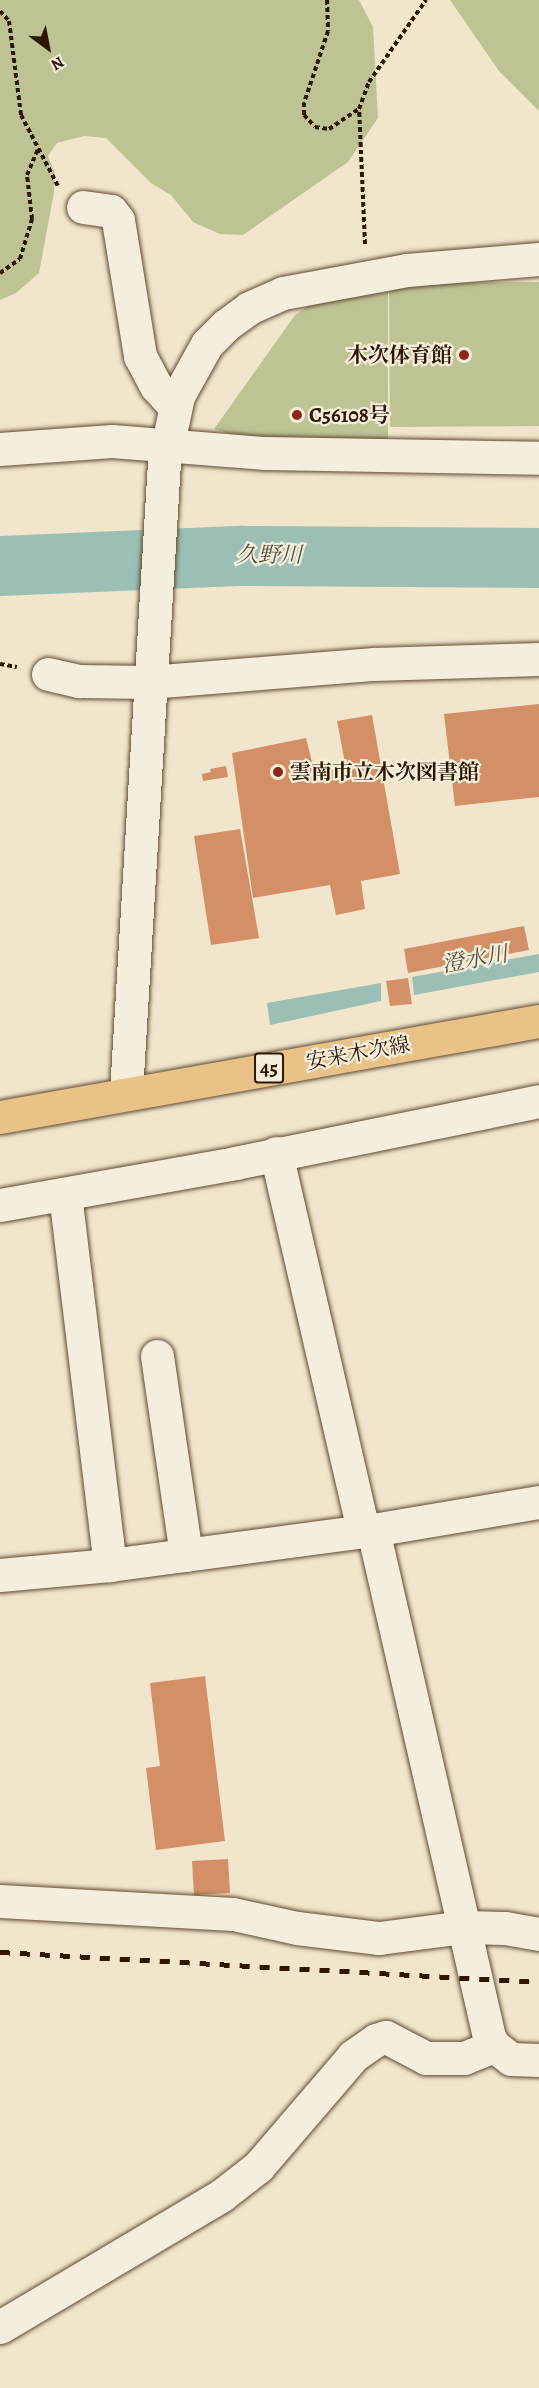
<!DOCTYPE html>
<html>
<head>
<meta charset="utf-8">
<style>
  body { margin:0 }
  #map { position:relative; width:539px; height:2388px; overflow:hidden; background:#f1e5cb; font-family:Alegreya,"Noto Serif JP",serif }
  div>[style] { position:absolute }
  [style*='--x'] { left:calc(var(--x)*1px); top:calc(var(--y)*1px); width:calc(var(--w)*1px); rotate:calc(var(--a)*1deg) }
  .green>* { inset:0; background:#bec394 }
  .water>* { inset:0; background:#9bbfb4 }
  .river>* { height:60px; margin:-30px; padding:0 30px; transform-origin:30px; border-radius:30px; background:#9bbfb4 }
  .building>* { inset:0; background:#d39066 }
  .path>* { height:4px; margin-top:-2px; transform-origin:0; background:repeating-linear-gradient(90deg,#2e1700 0 4.5px,transparent 0 7.5px) }
  .roads { filter:drop-shadow(0 0 2px #5f4a33) drop-shadow(0 0 2px #5f4a33) }
  .minor>* { height:33px; margin:-16.5px; padding:0 16.5px; transform-origin:16.5px; border-radius:16.5px; background:#f6eedd }
  .major>* { height:33px; margin:-16.5px; padding:0 16.5px; transform-origin:16.5px; border-radius:16.5px; background:#e8c286 }
  .rail>* { height:4.5px; margin-top:-2.25px; transform-origin:0; background:repeating-linear-gradient(90deg,#2e1700 0 10px,transparent 0 20px) }
  .dots>* { width:16px; height:16px; translate:-50% -50%; box-sizing:border-box; border:3px solid #f6eedd; border-radius:50% }
  span { translate:-50% -50%; white-space:nowrap; text-align:center; line-height:1.15; -webkit-text-stroke:4.5px #f6eedd; paint-order:stroke }
  .shield-label span { padding:2px 4px; background:#f6eedd; border:2px solid; border-radius:4px; -webkit-text-stroke-width:0 }
  .shield-label { font-size:20px; color:#2e1700; font-weight:700 }
  .poi-label { font-size:21px; color:#2e1700; font-weight:700 }
  .right { translate:-100% -50%; text-align:right }
  .left { translate:0 -50%; text-align:left }
  .street-label { font-size:21px; color:#2e1700 }
  .water-label { font-size:22px; color:#54523f; font-style:italic }
  .north { position:absolute; left:18px; top:18px; width:60px; height:60px; -webkit-text-stroke:4px #f6eedd; paint-order:stroke; rotate:148deg; font-size:16px; font-weight:700; line-height:24px; text-align:center; color:#2e1700 }
  .north::after { content:''; display:block; margin:auto; width:21px; height:27px; background:#2e1700; clip-path:polygon(50% 0,100% 100%,50% 72%,0 100%) }
</style>
</head>
<body>
<div id="map">
  <div class="green">
    <div style="clip-path:polygon(0 0,359px 0,373px 27px,378px 118px,348px 162px,243px 235px,220px 234px,193px 222px,171px 195px,151px 183px,106px 138px,84px 136px,57px 143px,48px 156px,55px 174px,54px 192px,39px 273px,16px 293px,0 300px)"></div>
    <div style="clip-path:polygon(450px 0,539px 0,539px 111px,499px 71px)"></div>
    <div style="clip-path:polygon(539px 282px,539px 426px,390px 427px,389px 283px)"></div>
    <div style="clip-path:polygon(388px 292px,388px 442px,244px 438px,214px 429px,295px 315px,310px 305px)"></div>
  </div>
  <div class="water">
    <div style="clip-path:polygon(539px 954px,539px 972px,414px 995px,412px 977px)"></div>
    <div style="clip-path:polygon(381px 983px,381px 1001px,270px 1025px,267px 1003px)"></div>
  </div>
  <div class="river">
    <div style="--x:0;--y:566;--w:243;--a:-2.4"></div>
    <div style="--x:243;--y:556;--w:296;--a:0.4"></div>
  </div>
  <div class="building">
    <div style="clip-path:polygon(539px 704px,539px 797px,455px 806px,444px 714px)"></div>
    <div style="clip-path:polygon(372px 715px,400px 874px,361px 881px,365px 909px,336px 915px,330px 885px,253px 898px,232px 753px,306px 738px,314px 770px,345px 763px,337px 721px)"></div>
    <div style="clip-path:polygon(226px 766px,228px 777px,203px 781px,202px 774px,211px 772px,210px 769px)"></div>
    <div style="clip-path:polygon(240px 829px,259px 938px,211px 945px,194px 836px)"></div>
    <div style="clip-path:polygon(524px 926px,529px 950px,408px 973px,404px 949px)"></div>
    <div style="clip-path:polygon(408px 978px,412px 1004px,390px 1006px,386px 981px)"></div>
    <div style="clip-path:polygon(205px 1676px,225px 1841px,156px 1850px,146px 1768px,160px 1766px,150px 1683px)"></div>
    <div style="clip-path:polygon(228px 1859px,230px 1893px,194px 1895px,192px 1861px)"></div>
  </div>
  <div class="path">
    <div style="--x:327;--y:0;--w:31;--a:88"></div>
    <div style="--x:328;--y:31;--w:76;--a:108.4"></div>
    <div style="--x:304;--y:103;--w:12;--a:90"></div>
    <div style="--x:304;--y:115;--w:16;--a:47"></div>
    <div style="--x:315;--y:127;--w:14;--a:8"></div>
    <div style="--x:329;--y:129;--w:36;--a:-34"></div>
    <div style="--x:0;--y:11;--w:13;--a:48"></div>
    <div style="--x:9;--y:21;--w:95;--a:82.7"></div>
    <div style="--x:21;--y:115;--w:80;--a:62.5"></div>
    <div style="--x:365;--y:244;--w:135;--a:-92.5"></div>
    <div style="--x:359;--y:109;--w:29;--a:-70"></div>
    <div style="--x:369;--y:82;--w:100;--a:-55.2"></div>
    <div style="--x:0;--y:273;--w:24;--a:-35"></div>
    <div style="--x:20;--y:259;--w:42;--a:-73.3"></div>
    <div style="--x:32;--y:219;--w:44;--a:-96.5"></div>
    <div style="--x:27;--y:175;--w:28;--a:-67"></div>
    <div style="--x:0;--y:664;--w:17;--a:10"></div>
  </div>
  <div class="roads">
    <div class="minor">
      <div style="--x:83;--y:207;--w:28;--a:8"></div>
      <div style="--x:111;--y:211;--w:11;--a:52"></div>
      <div style="--x:118;--y:220;--w:138;--a:80.8"></div>
      <div style="--x:140;--y:356;--w:34;--a:62"></div>
      <div style="--x:156;--y:386;--w:28;--a:48"></div>
      <div style="--x:0;--y:449;--w:112;--a:-4.1"></div>
      <div style="--x:112;--y:441;--w:154;--a:4.5"></div>
      <div style="--x:266;--y:453;--w:273;--a:1"></div>
      <div style="--x:48;--y:674;--w:32;--a:13"></div>
      <div style="--x:79;--y:681;--w:70;--a:0.8"></div>
      <div style="--x:149;--y:682;--w:226;--a:-4.6"></div>
      <div style="--x:374;--y:664;--w:165;--a:-1.7"></div>
      <div style="--x:126;--y:1092;--w:631;--a:-86.55"></div>
      <div style="--x:164;--y:462;--w:67;--a:-78"></div>
      <div style="--x:178;--y:396;--w:60;--a:-60.9"></div>
      <div style="--x:207;--y:344;--w:27;--a:-45"></div>
      <div style="--x:226;--y:325;--w:29;--a:-36"></div>
      <div style="--x:249;--y:308;--w:37;--a:-24"></div>
      <div style="--x:283;--y:293;--w:126;--a:-10.5"></div>
      <div style="--x:407;--y:270;--w:132;--a:-4.8"></div>
      <div style="--x:276;--y:1153;--w:388;--a:77"></div>
      <div style="--x:65;--y:1194;--w:374;--a:83.1"></div>
      <div style="--x:0;--y:1205;--w:239;--a:-10.1"></div>
      <div style="--x:235;--y:1163;--w:310;--a:-11.5"></div>
      <div style="--x:157;--y:1356;--w:201;--a:81.7"></div>
      <div style="--x:373;--y:1530;--w:520;--a:77.11"></div>
      <div style="--x:489;--y:2037;--w:10;--a:61"></div>
      <div style="--x:494;--y:2046;--w:21;--a:37"></div>
      <div style="--x:511;--y:2059;--w:28;--a:2"></div>
      <div style="--x:0;--y:1575;--w:110;--a:-5.2"></div>
      <div style="--x:110;--y:1565;--w:265;--a:-7.6"></div>
      <div style="--x:373;--y:1530;--w:168;--a:-9.6"></div>
      <div style="--x:0;--y:1901;--w:233;--a:3.2"></div>
      <div style="--x:233;--y:1914;--w:66;--a:12.3"></div>
      <div style="--x:297;--y:1928;--w:83;--a:7"></div>
      <div style="--x:379;--y:1938;--w:86;--a:-7.4"></div>
      <div style="--x:464;--y:1927;--w:41;--a:1.4"></div>
      <div style="--x:505;--y:1928;--w:35;--a:10"></div>
      <div style="--x:0;--y:2327;--w:258;--a:-30.7"></div>
      <div style="--x:222;--y:2195;--w:46;--a:-37.9"></div>
      <div style="--x:258;--y:2167;--w:146;--a:-49.4"></div>
      <div style="--x:353;--y:2056;--w:28;--a:-35"></div>
      <div style="--x:376;--y:2040;--w:10;--a:-17"></div>
      <div style="--x:386;--y:2037;--w:45;--a:27.7"></div>
      <div style="--x:426;--y:2058;--w:38;--a:0"></div>
      <div style="--x:464;--y:2058;--w:32;--a:-22"></div>
    </div>
    <div class="major">
      <div style="--x:0;--y:1117;--w:547;--a:-10.1"></div>
    </div>
  </div>
  <div class="rail">
    <div style="--x:0;--y:1952;--w:540;--a:3.19"></div>
  </div>
  <div class="dots">
    <div style="left:464px;top:355px;background:#8f2418"></div>
    <div style="left:297px;top:415px;background:#8f2418"></div>
    <div style="left:278px;top:772px;background:#8f2418"></div>
  </div>
  <div class="shield-label">
    <span style="left:269px;top:1068px">45</span>
  </div>
  <div class="poi-label">
    <span class="right" style="left:452px;top:355px">木次体育館</span>
    <span class="left" style="left:309px;top:415px">C56108号</span>
    <span class="left" style="left:290px;top:772px">雲南市立木次図書館</span>
  </div>
  <div class="street-label">
    <span style="left:358px;top:1053px;rotate:-10deg">安来木次線</span>
  </div>
  <div class="water-label">
    <span style="left:269px;top:556px">久野川</span>
    <span style="left:475px;top:960px;rotate:-10deg">澄水川</span>
  </div>
  <div class="north">N</div>
</div>
</body>
</html>
